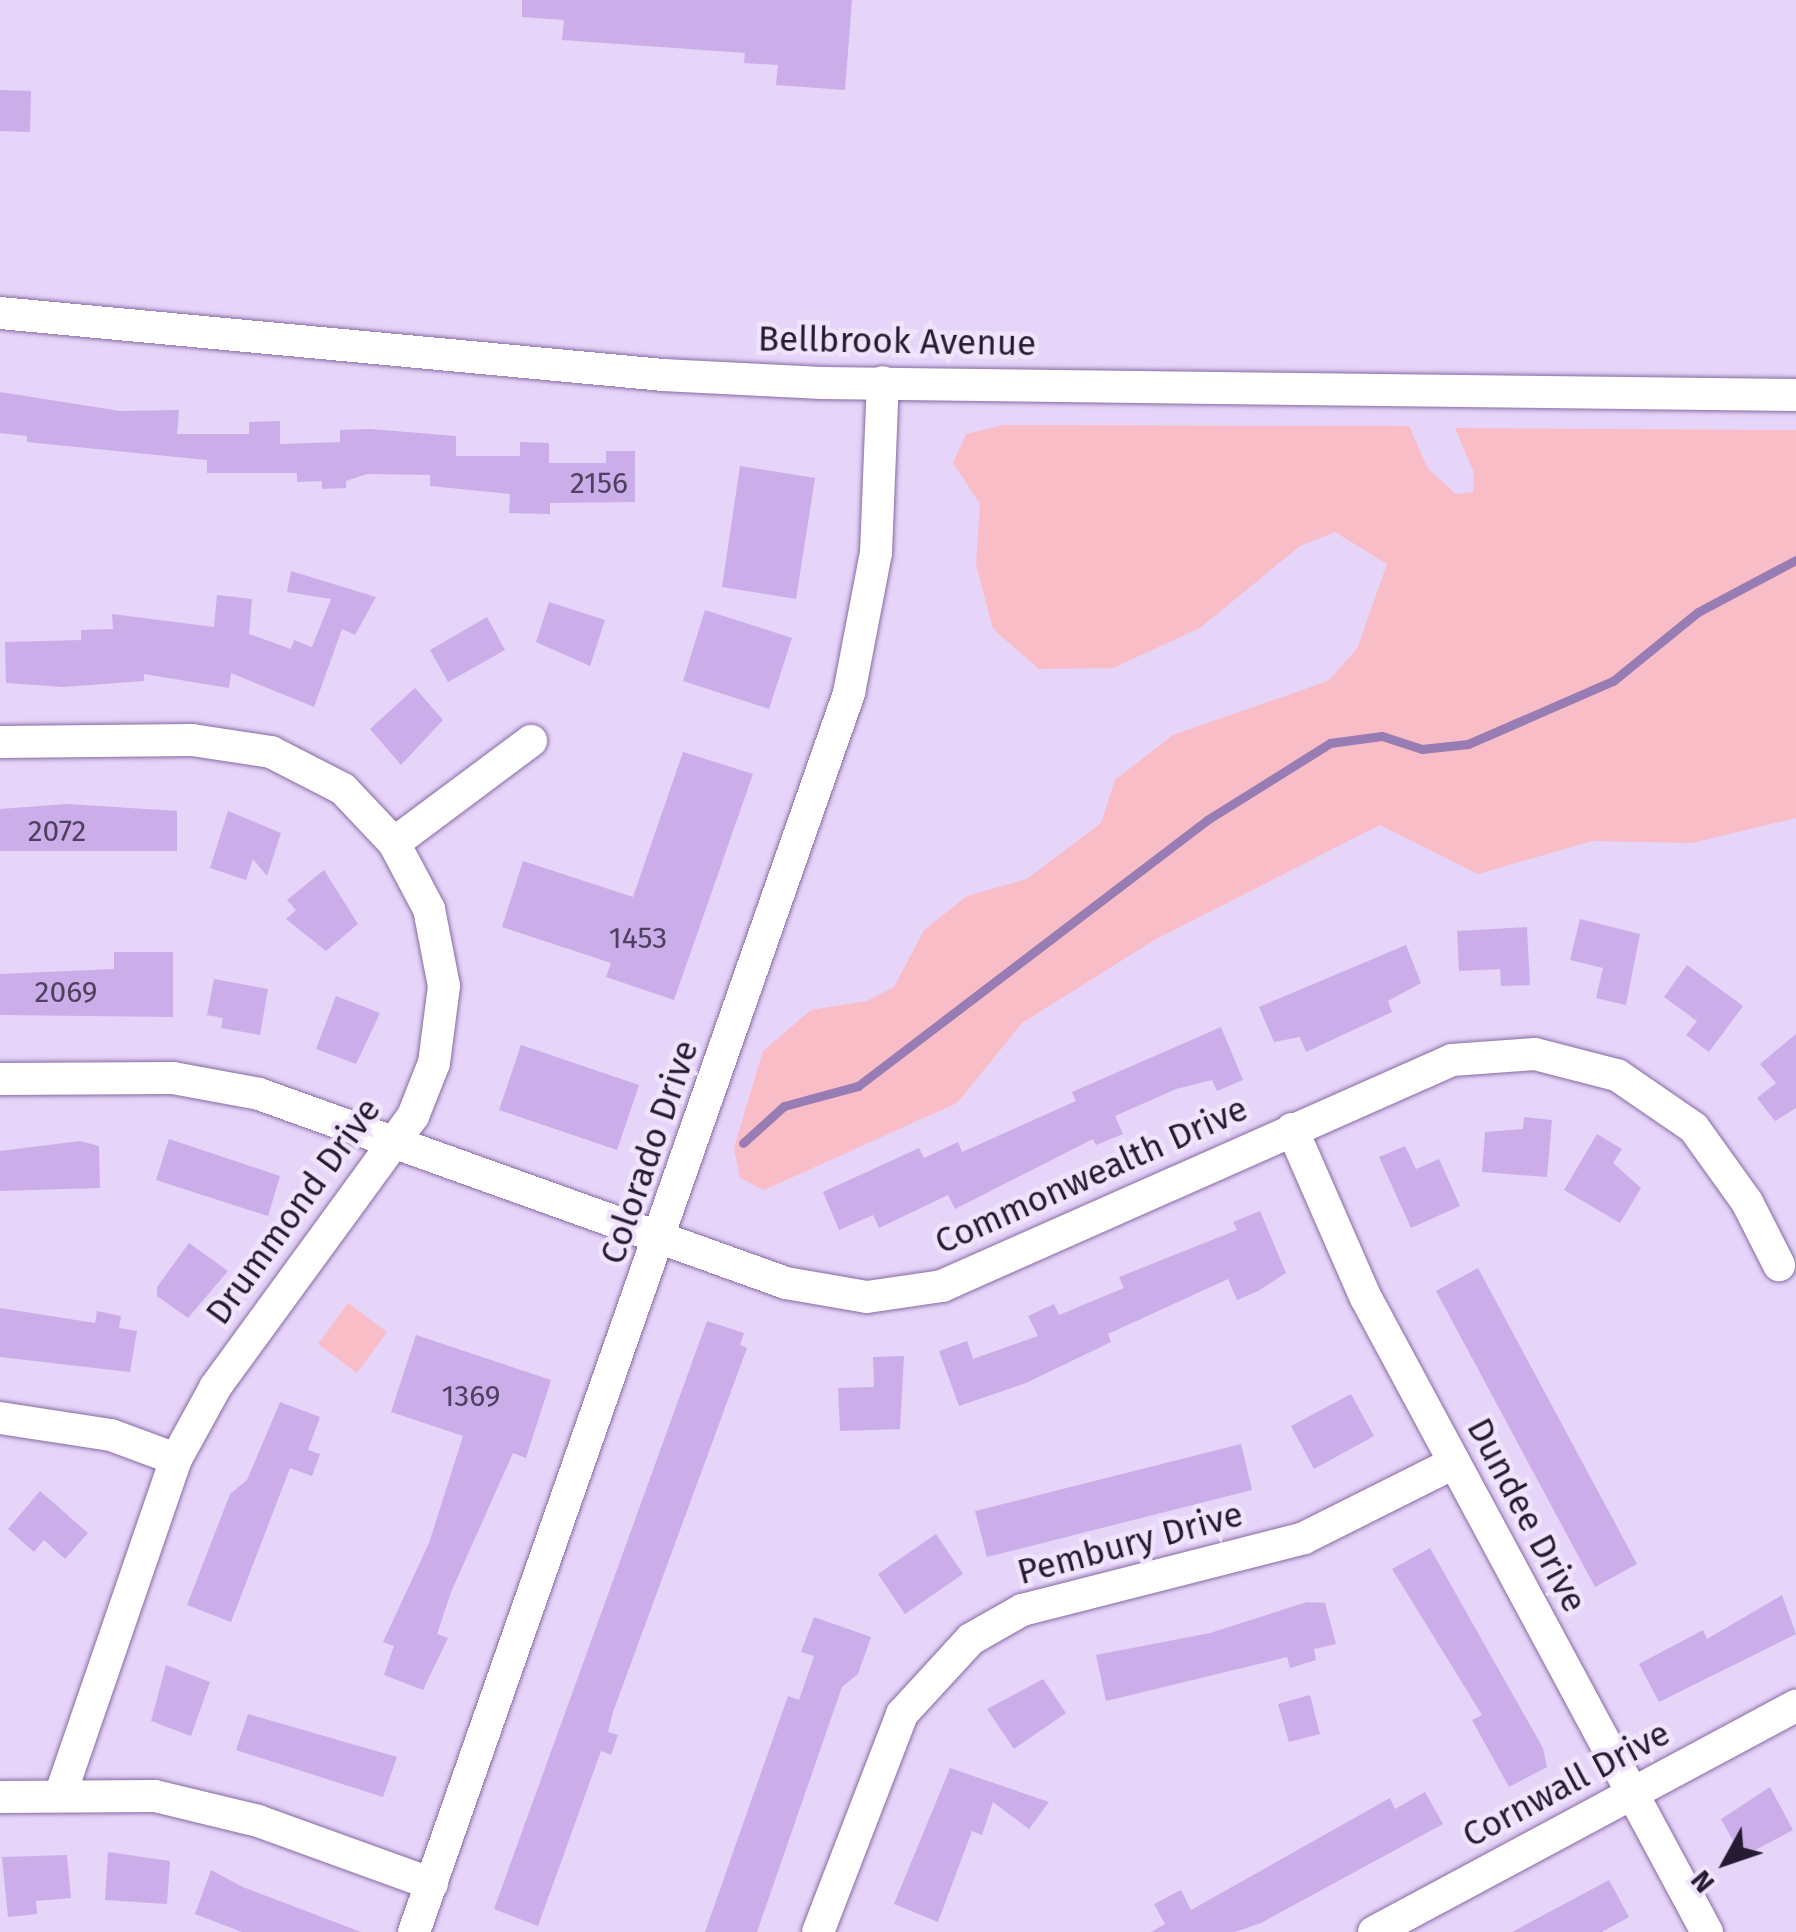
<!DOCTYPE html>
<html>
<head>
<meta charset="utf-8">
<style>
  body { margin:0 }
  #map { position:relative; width:1796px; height:1932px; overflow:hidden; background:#e6d4f9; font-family:"Fira Sans",sans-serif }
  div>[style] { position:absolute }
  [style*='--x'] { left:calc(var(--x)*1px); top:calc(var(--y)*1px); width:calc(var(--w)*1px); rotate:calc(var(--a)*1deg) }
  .green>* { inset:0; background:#f8bdc7 }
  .stream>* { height:9px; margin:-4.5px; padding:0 4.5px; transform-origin:4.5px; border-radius:4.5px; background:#987cb4 }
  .building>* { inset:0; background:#cbaee9 }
  .roads { filter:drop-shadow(0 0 2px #876ba3) drop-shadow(0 0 2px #876ba3) }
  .minor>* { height:32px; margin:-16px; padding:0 16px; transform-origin:16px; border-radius:16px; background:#fff }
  span { translate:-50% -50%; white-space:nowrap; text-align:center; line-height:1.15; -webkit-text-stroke:9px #f0e4fd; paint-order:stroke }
  .number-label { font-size:30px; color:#4f4060 }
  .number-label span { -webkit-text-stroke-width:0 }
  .street-label { font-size:35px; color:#261b32 }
  .north { position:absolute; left:1676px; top:1812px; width:100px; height:100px; -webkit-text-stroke:8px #f0e4fd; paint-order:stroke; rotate:230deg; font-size:28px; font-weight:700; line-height:40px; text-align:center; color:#261b32 }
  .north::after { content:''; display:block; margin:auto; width:35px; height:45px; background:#261b32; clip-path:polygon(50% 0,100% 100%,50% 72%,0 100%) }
</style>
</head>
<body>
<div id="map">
  <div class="green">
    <div style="clip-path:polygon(1003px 425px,1409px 426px,1428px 469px,1456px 494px,1473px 492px,1474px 473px,1455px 428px,1796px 430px,1796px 818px,1692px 843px,1592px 841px,1478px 874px,1380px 825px,1156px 939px,1022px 1023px,957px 1103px,764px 1190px,740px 1178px,734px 1148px,763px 1051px,811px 1010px,867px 1001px,894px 987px,924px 930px,967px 896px,1027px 879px,1101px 823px,1115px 780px,1173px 735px,1328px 681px,1357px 649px,1387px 564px,1335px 532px,1300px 546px,1200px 628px,1113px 668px,1039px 669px,993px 629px,976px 564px,980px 504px,953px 463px,966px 434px)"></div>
    <div style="clip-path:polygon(348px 1303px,387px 1332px,357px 1373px,318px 1344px)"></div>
  </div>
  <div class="stream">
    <div style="--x:743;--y:1143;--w:55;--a:-42.1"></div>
    <div style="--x:784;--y:1106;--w:77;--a:-15.1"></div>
    <div style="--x:858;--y:1086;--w:439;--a:-37.3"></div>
    <div style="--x:1207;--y:820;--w:145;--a:-32"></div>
    <div style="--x:1330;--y:743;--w:52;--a:-7.7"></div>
    <div style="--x:1382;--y:736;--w:42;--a:18"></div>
    <div style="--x:1422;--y:749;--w:46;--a:-6.2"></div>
    <div style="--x:1468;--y:744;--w:158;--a:-23.5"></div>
    <div style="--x:1613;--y:681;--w:109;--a:-39.1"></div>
    <div style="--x:1698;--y:612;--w:111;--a:-28"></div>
  </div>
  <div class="building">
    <div style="clip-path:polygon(522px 0,852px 0,845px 90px,776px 85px,778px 65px,744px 63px,745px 53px,562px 40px,564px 20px,522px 17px)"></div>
    <div style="clip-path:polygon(0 90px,31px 91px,30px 132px,0 131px)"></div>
    <div style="clip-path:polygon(0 392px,120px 411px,179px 410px,177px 434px,249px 434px,249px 422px,280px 421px,280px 444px,340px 442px,340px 430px,370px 429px,456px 436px,456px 456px,520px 456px,520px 442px,549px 443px,549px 463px,606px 463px,606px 451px,635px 451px,635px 502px,550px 503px,550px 514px,509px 513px,510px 494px,430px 486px,430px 475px,367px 474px,346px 481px,346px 488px,322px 489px,322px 481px,297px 482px,297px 473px,207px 473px,207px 460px,27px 442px,27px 436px,0 433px)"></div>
    <div style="clip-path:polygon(740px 466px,815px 478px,796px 599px,722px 587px)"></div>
    <div style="clip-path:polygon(291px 571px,376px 597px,355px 635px,342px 629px,314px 707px,231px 673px,229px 688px,144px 674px,144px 681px,63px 687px,6px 683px,5px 642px,81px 640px,81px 630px,113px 629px,112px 614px,214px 627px,217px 595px,252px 599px,249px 634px,291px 649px,294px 640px,312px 647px,331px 599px,287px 592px)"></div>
    <div style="clip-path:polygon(549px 602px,605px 620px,590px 666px,536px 642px)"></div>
    <div style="clip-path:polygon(705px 610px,792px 638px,769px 709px,683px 681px)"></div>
    <div style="clip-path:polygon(487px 617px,505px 650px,448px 682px,430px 650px)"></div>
    <div style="clip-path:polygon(415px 688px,443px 720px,401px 765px,370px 729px)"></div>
    <div style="clip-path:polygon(683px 752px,753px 774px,674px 1000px,606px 977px,611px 963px,502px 927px,523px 861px,633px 897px)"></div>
    <div style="clip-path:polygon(67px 804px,177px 811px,177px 851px,0 851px,0 809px)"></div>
    <div style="clip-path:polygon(228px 811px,281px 833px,267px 876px,253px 859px,246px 880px,210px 868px)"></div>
    <div style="clip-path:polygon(324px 870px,358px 924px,326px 951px,286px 919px,296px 910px,287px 900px)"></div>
    <div style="clip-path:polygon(1580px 919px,1640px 934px,1626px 1005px,1596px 998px,1603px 968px,1570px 960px)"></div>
    <div style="clip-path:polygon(1527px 927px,1530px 985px,1501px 986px,1500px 969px,1459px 971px,1457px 931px)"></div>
    <div style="clip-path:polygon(1406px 945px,1421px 983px,1388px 1001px,1392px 1012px,1306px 1052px,1300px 1037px,1274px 1042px,1259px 1007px)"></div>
    <div style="clip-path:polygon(114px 952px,173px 952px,173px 1017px,0 1015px,0 974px,114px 969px)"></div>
    <div style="clip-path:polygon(1687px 965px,1743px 1006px,1709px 1052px,1686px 1035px,1697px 1021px,1664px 997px)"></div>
    <div style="clip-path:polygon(214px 979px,268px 989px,260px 1035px,221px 1028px,223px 1018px,207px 1015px)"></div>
    <div style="clip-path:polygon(336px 996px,380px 1013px,356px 1064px,316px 1049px)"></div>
    <div style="clip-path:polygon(1221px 1027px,1243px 1080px,1217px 1091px,1212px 1080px,1176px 1089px,1115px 1116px,1123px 1134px,1096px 1145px,1093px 1139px,955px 1209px,948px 1195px,879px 1228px,873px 1215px,839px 1230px,823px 1192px,919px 1148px,924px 1158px,958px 1142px,962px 1152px,1076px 1101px,1072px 1092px)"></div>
    <div style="clip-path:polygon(1796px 1034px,1796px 1108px,1775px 1121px,1757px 1098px,1776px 1083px,1760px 1064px)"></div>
    <div style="clip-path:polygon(521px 1045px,639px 1085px,617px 1150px,499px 1110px)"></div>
    <div style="clip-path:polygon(1524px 1117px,1552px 1120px,1547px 1177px,1482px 1172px,1485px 1132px,1523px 1129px)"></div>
    <div style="clip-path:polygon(1597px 1134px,1622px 1149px,1613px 1163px,1641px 1188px,1620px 1223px,1564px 1190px)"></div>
    <div style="clip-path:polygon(169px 1139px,280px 1176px,268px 1216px,156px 1180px)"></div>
    <div style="clip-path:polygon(80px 1141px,99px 1146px,100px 1188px,0 1191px,0 1151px)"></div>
    <div style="clip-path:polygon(1405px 1146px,1416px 1169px,1439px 1159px,1460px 1206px,1411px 1228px,1379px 1157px)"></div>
    <div style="clip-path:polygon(1260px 1211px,1286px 1273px,1258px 1291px,1237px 1300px,1228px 1279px,1108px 1334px,1111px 1342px,1026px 1383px,959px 1406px,939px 1351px,967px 1341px,973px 1359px,1038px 1336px,1028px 1316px,1054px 1304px,1059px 1315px,1124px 1288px,1119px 1277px,1237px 1230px,1233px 1222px)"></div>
    <div style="clip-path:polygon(189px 1243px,228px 1271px,188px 1318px,157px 1296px,157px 1287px)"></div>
    <div style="clip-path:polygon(1478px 1268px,1637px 1564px,1595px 1587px,1436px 1291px)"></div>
    <div style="clip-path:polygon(0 1308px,95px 1323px,97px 1311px,121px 1316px,119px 1328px,137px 1331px,130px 1372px,0 1357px)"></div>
    <div style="clip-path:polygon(707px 1321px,744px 1333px,740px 1345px,747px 1348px,613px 1712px,608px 1732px,618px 1735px,611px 1755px,601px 1751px,538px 1926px,494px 1909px)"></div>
    <div style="clip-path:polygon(416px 1335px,551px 1380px,526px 1458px,513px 1453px,451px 1592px,437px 1634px,448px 1638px,423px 1690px,384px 1675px,394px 1646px,383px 1642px,429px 1543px,463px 1436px,391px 1412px)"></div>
    <div style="clip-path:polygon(904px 1356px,900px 1429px,840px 1431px,838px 1388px,874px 1387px,873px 1357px)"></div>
    <div style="clip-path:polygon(1351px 1394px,1374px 1436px,1314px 1469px,1291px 1426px)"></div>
    <div style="clip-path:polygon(280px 1402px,320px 1417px,308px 1450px,320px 1454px,312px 1476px,290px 1468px,231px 1622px,187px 1605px,230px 1494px,247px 1480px)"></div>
    <div style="clip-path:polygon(1241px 1444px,1252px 1490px,987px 1557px,975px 1511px)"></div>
    <div style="clip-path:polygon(40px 1491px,88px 1533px,65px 1559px,44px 1540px,34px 1552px,8px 1529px)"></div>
    <div style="clip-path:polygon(936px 1534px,963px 1574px,905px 1614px,878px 1574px)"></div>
    <div style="clip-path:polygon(1430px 1548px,1543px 1748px,1547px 1767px,1509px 1787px,1472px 1720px,1482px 1715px,1392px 1569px)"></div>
    <div style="clip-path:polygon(1782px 1595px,1796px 1634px,1659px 1702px,1639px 1664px,1703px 1630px,1707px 1639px)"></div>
    <div style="clip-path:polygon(1307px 1602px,1325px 1603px,1336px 1644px,1314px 1649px,1316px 1660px,1290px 1668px,1287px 1657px,1106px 1701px,1096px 1655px,1210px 1633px)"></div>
    <div style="clip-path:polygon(814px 1617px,871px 1637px,858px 1674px,842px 1687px,757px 1932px,705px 1932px,788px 1696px,799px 1700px,814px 1656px,801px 1652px)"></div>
    <div style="clip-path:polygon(166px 1665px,210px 1682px,191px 1736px,151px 1721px)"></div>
    <div style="clip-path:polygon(1043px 1679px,1066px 1713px,1014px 1749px,987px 1709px)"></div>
    <div style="clip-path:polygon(1310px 1695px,1320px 1734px,1289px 1742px,1278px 1704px)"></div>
    <div style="clip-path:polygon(248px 1714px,397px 1757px,383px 1797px,236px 1750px)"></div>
    <div style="clip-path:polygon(950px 1768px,1049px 1802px,1029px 1829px,993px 1802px,982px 1835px,972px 1831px,938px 1922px,894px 1904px)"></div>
    <div style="clip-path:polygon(1770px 1787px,1793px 1830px,1742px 1857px,1721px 1819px)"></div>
    <div style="clip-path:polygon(1425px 1792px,1443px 1824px,1261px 1923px,1235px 1932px,1151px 1932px,1165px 1924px,1154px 1904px,1181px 1890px,1191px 1910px,1390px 1798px,1395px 1809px)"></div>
    <div style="clip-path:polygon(108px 1852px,170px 1861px,167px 1904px,105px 1900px)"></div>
    <div style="clip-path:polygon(67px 1855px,71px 1898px,36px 1901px,37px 1914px,8px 1917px,2px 1857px)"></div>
    <div style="clip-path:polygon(211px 1870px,243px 1887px,361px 1932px,242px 1932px,195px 1914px)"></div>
    <div style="clip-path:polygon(1609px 1880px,1629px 1917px,1602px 1932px,1512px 1932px)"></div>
  </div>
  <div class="roads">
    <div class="minor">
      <div style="--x:0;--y:313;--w:666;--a:5.34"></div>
      <div style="--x:663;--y:375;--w:159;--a:2.9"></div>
      <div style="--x:822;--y:383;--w:974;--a:0.71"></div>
      <div style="--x:0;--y:742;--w:192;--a:-0.6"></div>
      <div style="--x:192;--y:740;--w:80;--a:8.6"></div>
      <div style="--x:271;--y:752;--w:81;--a:27.2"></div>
      <div style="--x:343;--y:789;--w:74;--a:46.6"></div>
      <div style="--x:394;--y:843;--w:75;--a:62.1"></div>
      <div style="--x:429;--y:909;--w:78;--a:79"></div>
      <div style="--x:444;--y:986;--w:78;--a:97.4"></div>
      <div style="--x:434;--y:1063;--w:57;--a:111.6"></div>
      <div style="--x:413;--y:1116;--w:336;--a:126.1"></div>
      <div style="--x:215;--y:1388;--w:81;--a:118.8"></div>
      <div style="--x:176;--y:1459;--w:351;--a:109"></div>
      <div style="--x:394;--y:843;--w:171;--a:-36.7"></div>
      <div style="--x:0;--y:1079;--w:173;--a:-0.3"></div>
      <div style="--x:173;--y:1078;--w:87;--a:10.5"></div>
      <div style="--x:259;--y:1094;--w:560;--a:19.73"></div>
      <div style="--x:786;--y:1283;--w:82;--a:9.8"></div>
      <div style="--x:867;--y:1297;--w:76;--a:-8.3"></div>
      <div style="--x:942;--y:1286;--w:558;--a:-23.9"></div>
      <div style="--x:1452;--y:1060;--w:83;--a:-4.1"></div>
      <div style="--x:1535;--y:1054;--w:85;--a:14.4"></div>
      <div style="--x:1617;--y:1075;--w:93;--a:34.5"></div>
      <div style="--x:1694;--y:1128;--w:91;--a:54.4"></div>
      <div style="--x:1747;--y:1202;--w:71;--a:63.1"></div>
      <div style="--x:1292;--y:1129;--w:184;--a:66.4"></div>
      <div style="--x:1366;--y:1298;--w:720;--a:61.73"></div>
      <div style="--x:0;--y:1418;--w:112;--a:8.7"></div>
      <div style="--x:111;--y:1435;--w:69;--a:20.3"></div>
      <div style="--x:0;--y:1797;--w:155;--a:-0.4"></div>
      <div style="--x:155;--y:1796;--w:106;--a:13.6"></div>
      <div style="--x:258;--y:1821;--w:185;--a:19.9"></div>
      <div style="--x:414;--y:1932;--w:1313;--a:-70.65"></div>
      <div style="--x:849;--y:693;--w:143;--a:-79.1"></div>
      <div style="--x:876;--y:553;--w:171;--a:-87.7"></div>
      <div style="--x:818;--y:1932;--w:234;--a:-68.9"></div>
      <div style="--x:902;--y:1714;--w:102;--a:-47.4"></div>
      <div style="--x:971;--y:1639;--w:59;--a:-29.6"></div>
      <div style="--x:1022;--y:1610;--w:291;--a:-14.3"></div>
      <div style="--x:1304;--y:1538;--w:168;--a:-26.6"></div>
      <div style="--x:1374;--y:1932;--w:479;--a:-28.2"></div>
    </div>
  </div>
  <div class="number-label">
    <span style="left:599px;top:483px">2156</span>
    <span style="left:57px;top:831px">2072</span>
    <span style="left:638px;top:938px">1453</span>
    <span style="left:66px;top:992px">2069</span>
    <span style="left:471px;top:1396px">1369</span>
  </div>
  <div class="street-label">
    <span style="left:897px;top:341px;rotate:1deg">Bellbrook Avenue</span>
    <span style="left:649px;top:1152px;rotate:-71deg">Colorado Drive</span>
    <span style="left:1091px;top:1175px;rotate:-24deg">Commonwealth Drive</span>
    <span style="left:293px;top:1211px;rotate:-54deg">Drummond Drive</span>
    <span style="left:1527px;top:1515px;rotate:62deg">Dundee Drive</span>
    <span style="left:1130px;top:1543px;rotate:-15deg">Pembury Drive</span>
    <span style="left:1566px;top:1784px;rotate:-28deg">Cornwall Drive</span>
  </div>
  <div class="north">N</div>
</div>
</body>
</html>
